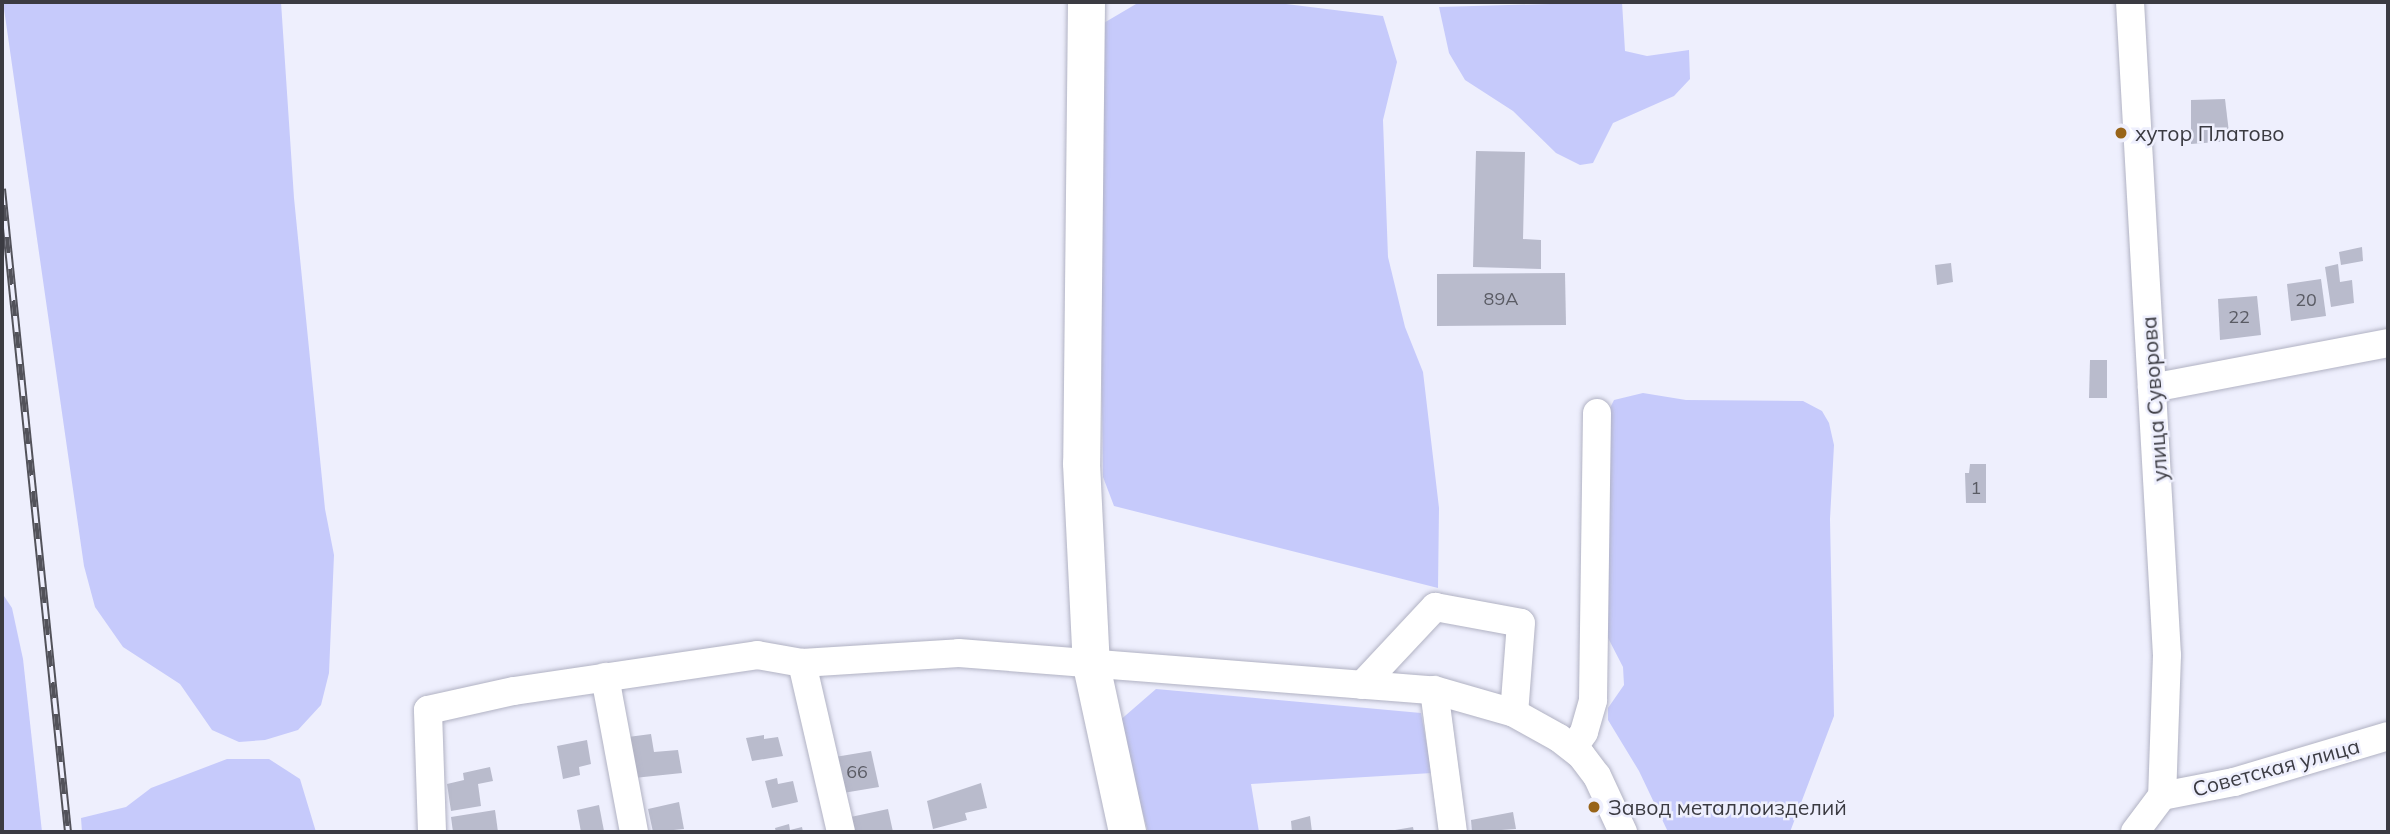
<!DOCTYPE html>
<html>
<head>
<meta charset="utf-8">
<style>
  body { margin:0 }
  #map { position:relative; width:2390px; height:834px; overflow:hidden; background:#eeeffd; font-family:Mulish,sans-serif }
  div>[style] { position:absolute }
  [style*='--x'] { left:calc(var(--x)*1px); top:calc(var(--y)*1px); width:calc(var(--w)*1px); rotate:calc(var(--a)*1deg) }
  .green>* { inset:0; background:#c6cafb }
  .building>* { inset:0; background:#b9bbcc }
  .roads { filter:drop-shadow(0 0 2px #b1b2c3) drop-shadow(0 0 2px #b1b2c3) }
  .minor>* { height:28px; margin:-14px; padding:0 14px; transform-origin:14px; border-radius:14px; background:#fff }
  .major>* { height:37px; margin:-18.5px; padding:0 18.5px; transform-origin:18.5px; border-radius:18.5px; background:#fff }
  .rail>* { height:8px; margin-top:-4px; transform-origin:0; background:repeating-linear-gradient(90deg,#eeeffd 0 16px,#52525a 0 32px); box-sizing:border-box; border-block:2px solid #52525a }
  .dots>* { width:19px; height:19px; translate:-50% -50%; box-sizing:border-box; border:4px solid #eeeffd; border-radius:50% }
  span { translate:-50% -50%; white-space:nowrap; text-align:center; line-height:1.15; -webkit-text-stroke:5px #eeeffd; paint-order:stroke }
  .number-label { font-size:18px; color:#5a5b64 }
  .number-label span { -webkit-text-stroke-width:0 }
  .poi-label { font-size:21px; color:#3b3b42 }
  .left { translate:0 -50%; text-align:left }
  .street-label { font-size:21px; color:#3b3b42 }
  .frame { position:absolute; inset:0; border:4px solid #3b3b42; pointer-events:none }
</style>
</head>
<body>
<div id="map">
  <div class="green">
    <div style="clip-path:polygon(3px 2px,281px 2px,294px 198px,325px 509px,334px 555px,329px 673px,321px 705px,298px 730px,265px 740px,239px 742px,212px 730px,180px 684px,123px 647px,95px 607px,84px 566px)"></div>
    <div style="clip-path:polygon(1269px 2px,1383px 16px,1397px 62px,1383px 120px,1388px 257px,1405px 327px,1423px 372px,1439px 508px,1438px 588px,1114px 506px,1103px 477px,1097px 27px,1136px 4px)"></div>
    <div style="clip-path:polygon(1622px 2px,1625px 51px,1647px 56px,1689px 50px,1690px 79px,1674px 96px,1613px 123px,1593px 163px,1580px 165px,1556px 153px,1513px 111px,1465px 80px,1449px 53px,1439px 7px)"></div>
    <div style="clip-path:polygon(1643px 393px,1686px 400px,1803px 401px,1822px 411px,1829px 423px,1834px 445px,1830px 519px,1834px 716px,1790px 832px,1668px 832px,1639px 771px,1608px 720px,1608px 708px,1624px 685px,1623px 667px,1606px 634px,1606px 416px,1614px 400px)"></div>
    <div style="clip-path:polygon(2px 593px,12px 608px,23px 659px,42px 832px,2px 832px)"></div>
    <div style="clip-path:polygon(1156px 689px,1421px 713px,1432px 773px,1251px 784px,1259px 832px,1148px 832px,1118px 722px)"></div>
    <div style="clip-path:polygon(227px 759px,269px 759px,300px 779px,316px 832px,82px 832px,81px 818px,126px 807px,151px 788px)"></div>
  </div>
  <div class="building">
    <div style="clip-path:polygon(2225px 99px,2230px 141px,2191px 144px,2191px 100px)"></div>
    <div style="clip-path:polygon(1476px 151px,1525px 152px,1523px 239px,1541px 240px,1541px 269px,1473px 267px)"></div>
    <div style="clip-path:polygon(2362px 247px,2363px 261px,2341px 265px,2339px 252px)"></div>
    <div style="clip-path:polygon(1951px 263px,1953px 282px,1937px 285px,1935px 265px)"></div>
    <div style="clip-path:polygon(2338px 264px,2340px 282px,2352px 280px,2354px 303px,2331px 307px,2325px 267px)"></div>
    <div style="clip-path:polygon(1565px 273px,1566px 325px,1437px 326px,1437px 274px)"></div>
    <div style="clip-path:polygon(2321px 279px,2326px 316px,2291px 321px,2287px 284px)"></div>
    <div style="clip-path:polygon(2257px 296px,2261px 335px,2220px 340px,2218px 299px)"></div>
    <div style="clip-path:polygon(2090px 360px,2107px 360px,2107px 398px,2089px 398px)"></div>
    <div style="clip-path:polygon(1970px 464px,1986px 464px,1986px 503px,1966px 503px,1965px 473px,1969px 473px)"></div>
    <div style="clip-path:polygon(651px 734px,654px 752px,678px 750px,682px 773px,634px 778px,628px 737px)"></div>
    <div style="clip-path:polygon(764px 735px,764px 739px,778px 737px,783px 756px,752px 761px,746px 738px)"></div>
    <div style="clip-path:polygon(587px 740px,591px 764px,579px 767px,580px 775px,563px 779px,557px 746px)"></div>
    <div style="clip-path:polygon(871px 751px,879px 787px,843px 793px,835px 757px)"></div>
    <div style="clip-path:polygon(490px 767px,493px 781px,478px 784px,481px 806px,451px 811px,447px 784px,464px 780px,463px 773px)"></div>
    <div style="clip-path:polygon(777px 778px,778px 784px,793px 781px,798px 802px,772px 808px,765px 781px)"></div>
    <div style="clip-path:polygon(981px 783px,987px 808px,965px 813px,967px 820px,933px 829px,927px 801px)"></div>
    <div style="clip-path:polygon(679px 802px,684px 829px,653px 832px,648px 809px)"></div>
    <div style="clip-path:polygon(599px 805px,604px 831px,581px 832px,577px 810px)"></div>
    <div style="clip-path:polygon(888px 809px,893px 832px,849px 832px,846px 818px)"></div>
    <div style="clip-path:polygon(495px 810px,498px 832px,453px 832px,451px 817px)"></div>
    <div style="clip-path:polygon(1513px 812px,1516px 829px,1472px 832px,1471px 820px)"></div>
    <div style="clip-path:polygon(1310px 816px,1312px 832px,1292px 832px,1291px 821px)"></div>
    <div style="clip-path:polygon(789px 824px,790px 830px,802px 827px,803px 832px,776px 832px,775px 828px)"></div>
    <div style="clip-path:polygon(1413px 827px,1414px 832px,1389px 832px,1389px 831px)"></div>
  </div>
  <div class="roads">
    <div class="minor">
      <div style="--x:2130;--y:2;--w:654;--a:86.76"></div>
      <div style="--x:2167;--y:655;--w:141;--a:92"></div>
      <div style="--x:2162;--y:796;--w:45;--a:126.9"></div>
      <div style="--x:2152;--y:388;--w:240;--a:-10.8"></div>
      <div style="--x:802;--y:663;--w:173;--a:77"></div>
      <div style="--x:605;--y:677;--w:158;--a:79.4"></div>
      <div style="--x:1362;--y:685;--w:107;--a:-46.9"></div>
      <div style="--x:1435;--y:607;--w:87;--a:10.5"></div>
      <div style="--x:1521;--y:623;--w:90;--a:94.4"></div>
      <div style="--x:1434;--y:690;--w:143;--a:82.4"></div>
      <div style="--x:1573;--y:748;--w:19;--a:-55"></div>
      <div style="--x:1584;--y:732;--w:33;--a:-74"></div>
      <div style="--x:1593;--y:700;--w:287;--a:-89.2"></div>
      <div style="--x:2162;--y:796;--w:73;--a:-11"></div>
      <div style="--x:2234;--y:782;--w:161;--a:-16.6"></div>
      <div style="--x:432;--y:832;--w:122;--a:-91.9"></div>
      <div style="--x:428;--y:710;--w:88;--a:-12.5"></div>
      <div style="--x:514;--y:691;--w:246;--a:-8.4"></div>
      <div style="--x:757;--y:655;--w:46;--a:10.1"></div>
      <div style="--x:802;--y:663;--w:157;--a:-3.6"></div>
      <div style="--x:959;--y:653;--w:476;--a:4.5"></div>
      <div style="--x:1434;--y:690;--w:83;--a:16"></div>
      <div style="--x:1514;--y:713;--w:51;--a:29.1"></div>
      <div style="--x:1559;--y:738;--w:28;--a:38"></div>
      <div style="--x:1581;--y:755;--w:26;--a:53"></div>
      <div style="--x:1597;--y:776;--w:62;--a:65.1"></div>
    </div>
    <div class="major">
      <div style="--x:1086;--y:2;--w:461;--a:90.6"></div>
      <div style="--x:1081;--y:463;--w:202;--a:87.2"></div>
      <div style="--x:1091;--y:665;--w:171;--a:77.8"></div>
    </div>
  </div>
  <div class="rail">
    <div style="--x:2;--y:189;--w:646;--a:84.14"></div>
  </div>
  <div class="dots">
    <div style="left:2121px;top:133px;background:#986419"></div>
    <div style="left:1594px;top:807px;background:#986419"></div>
  </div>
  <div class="number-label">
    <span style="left:1501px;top:299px">89А</span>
    <span style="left:2306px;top:300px">20</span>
    <span style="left:2239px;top:317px">22</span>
    <span style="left:1976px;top:488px">1</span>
    <span style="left:857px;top:772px">66</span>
  </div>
  <div class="poi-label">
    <span class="left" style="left:2135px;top:133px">хутор Платово</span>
    <span class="left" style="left:1608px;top:807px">Завод металлоизделий</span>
  </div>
  <div class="street-label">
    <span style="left:2154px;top:399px;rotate:-94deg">улица Суворова</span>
    <span style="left:2276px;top:767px;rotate:-15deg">Советская улица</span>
  </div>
  <div class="frame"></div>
</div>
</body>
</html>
